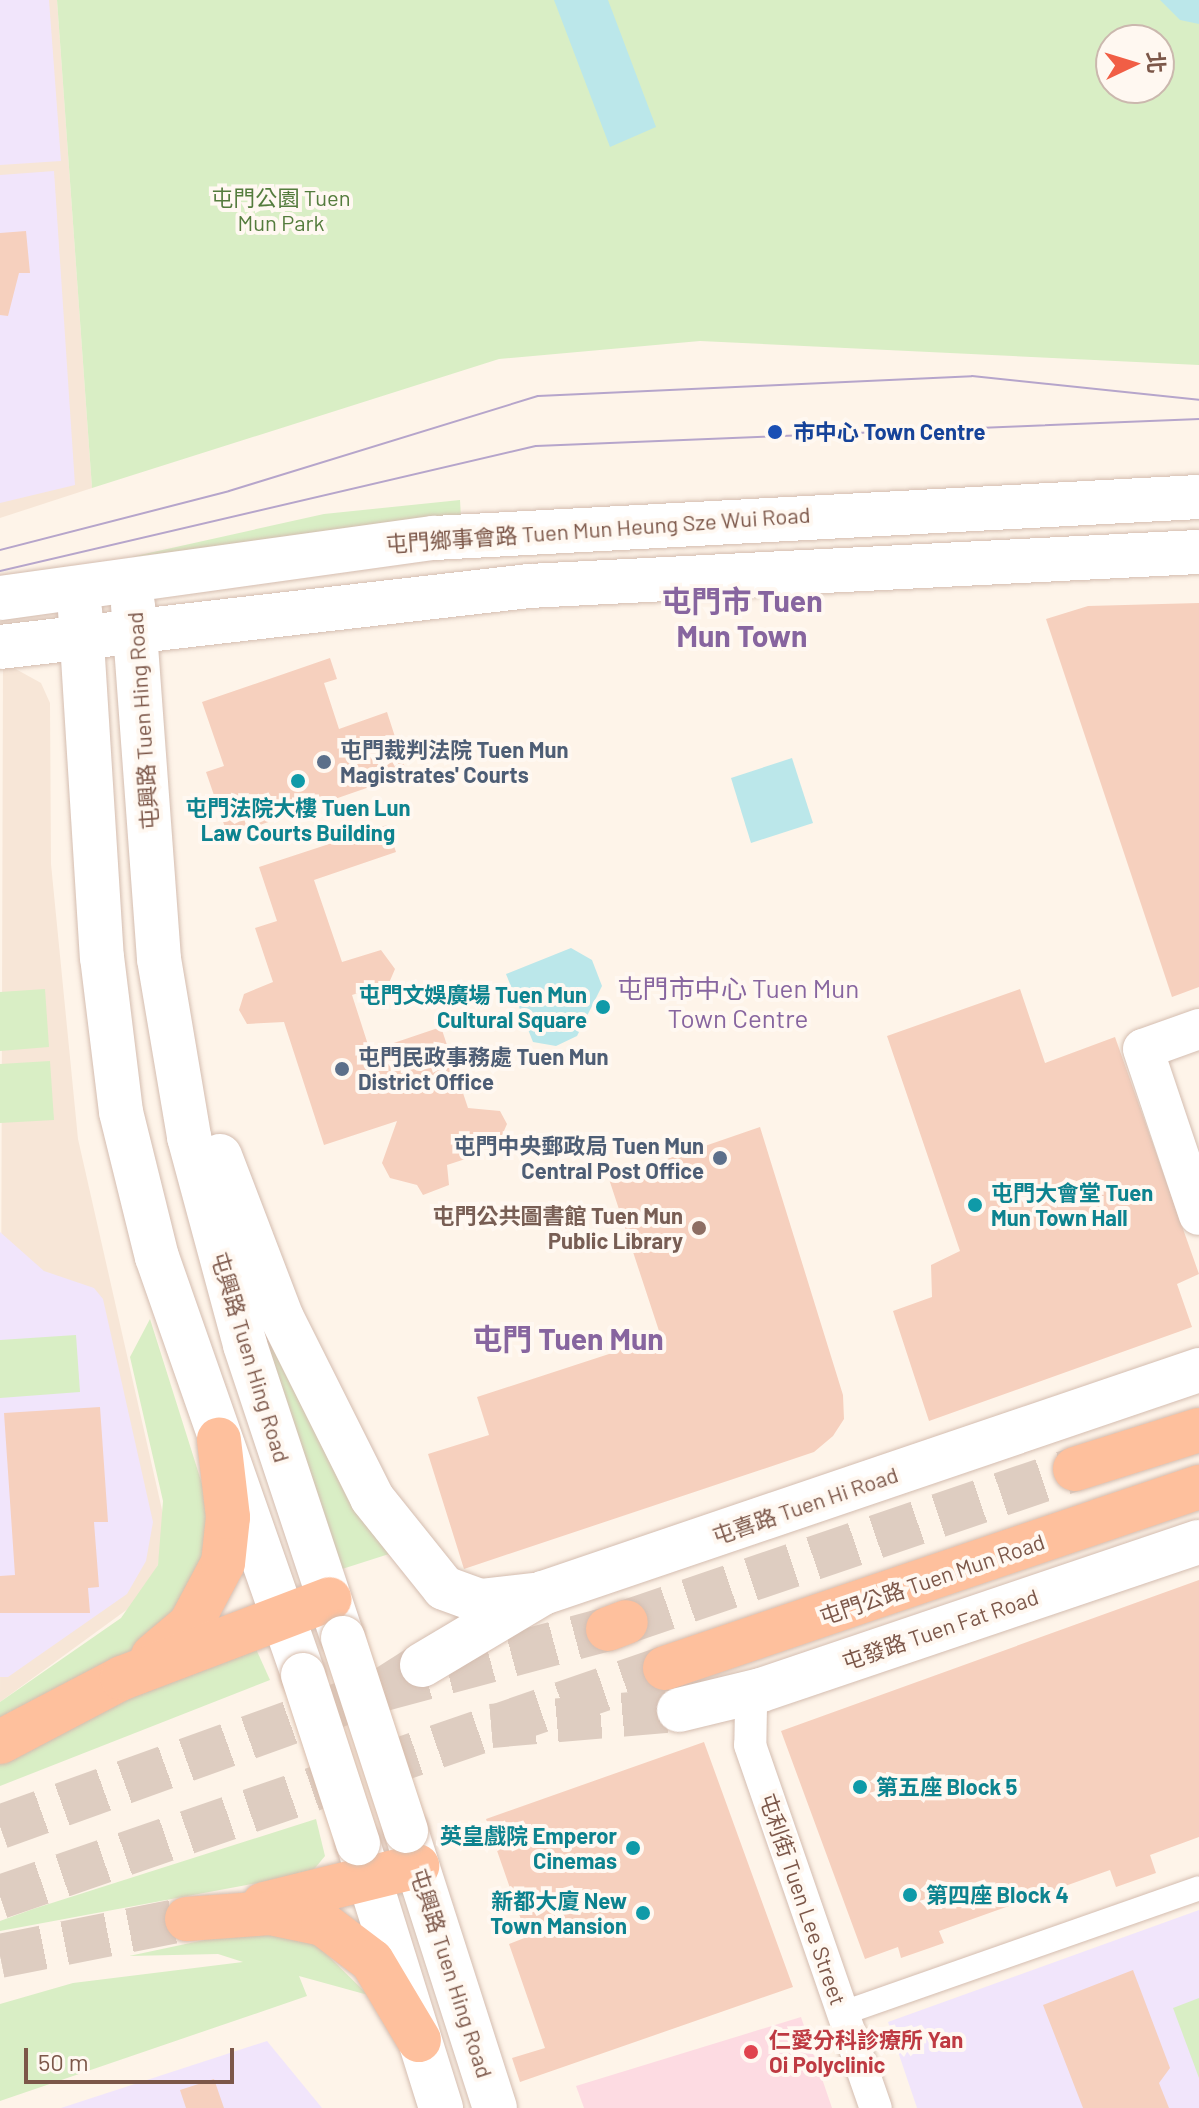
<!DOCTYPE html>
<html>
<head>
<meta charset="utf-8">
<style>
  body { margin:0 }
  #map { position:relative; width:1199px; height:2108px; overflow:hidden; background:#fef4e9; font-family:Barlow,"Noto Sans TC",sans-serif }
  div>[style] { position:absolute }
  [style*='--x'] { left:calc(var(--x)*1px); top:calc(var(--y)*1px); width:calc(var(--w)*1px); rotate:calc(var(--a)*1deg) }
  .residential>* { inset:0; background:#f7e6d7 }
  .education>* { inset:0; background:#f1e5fb }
  .medical>* { inset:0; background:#fddbe2 }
  .green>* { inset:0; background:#d9eec5 }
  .water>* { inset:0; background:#bbe7ea }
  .building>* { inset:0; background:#f6d0be }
  .secondary-tunnel>* { height:44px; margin-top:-22px; transform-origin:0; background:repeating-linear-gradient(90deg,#decdc1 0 44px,transparent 0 66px) }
  .trunk-tunnel>* { height:44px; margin-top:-22px; transform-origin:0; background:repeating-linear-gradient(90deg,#decdc1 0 44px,transparent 0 66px) }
  .roads { filter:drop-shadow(0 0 2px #d4bdb0) drop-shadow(0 0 2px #d4bdb0) }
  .pedestrian>* { height:24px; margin:-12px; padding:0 12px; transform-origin:12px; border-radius:12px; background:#fff }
  .minor>* { height:32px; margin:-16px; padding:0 16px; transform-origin:16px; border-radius:16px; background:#fff }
  .tertiary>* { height:40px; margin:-20px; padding:0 20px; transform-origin:20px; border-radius:20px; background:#fff }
  .secondary>* { height:44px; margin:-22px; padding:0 22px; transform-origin:22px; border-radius:22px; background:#fff }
  .trunk>* { height:44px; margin:-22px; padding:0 22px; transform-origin:22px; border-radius:22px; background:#fec09d }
  .tram>* { height:2px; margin:-1px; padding:0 1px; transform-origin:1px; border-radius:1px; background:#b6a5cb }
  .bridges { filter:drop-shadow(0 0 2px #d8bdac) drop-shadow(0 0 2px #d8bdac) }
  .secondary-bridge>* { height:44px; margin:-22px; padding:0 22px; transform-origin:22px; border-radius:22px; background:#fff }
  .dots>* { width:22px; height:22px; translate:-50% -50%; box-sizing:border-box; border:4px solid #fff8f1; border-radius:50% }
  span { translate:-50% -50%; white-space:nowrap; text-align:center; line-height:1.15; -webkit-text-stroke:8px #fff8f1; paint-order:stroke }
  .park-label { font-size:22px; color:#547c3d }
  .transit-label { font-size:22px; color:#164399; font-weight:700 }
  .left { translate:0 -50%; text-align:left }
  .street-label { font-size:22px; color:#7c5749 }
  .service-label { font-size:22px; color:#4e5e75; font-weight:700 }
  .right { translate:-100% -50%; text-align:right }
  .culture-label { font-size:22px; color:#0d838f; font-weight:700 }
  .education-label { font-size:22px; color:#785e54; font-weight:700 }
  .health-label { font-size:22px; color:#be3a42; font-weight:700 }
  .quarter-label { font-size:26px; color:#87659f }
  .district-label { font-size:30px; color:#87659f; font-weight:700 }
  .north { position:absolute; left:1095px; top:24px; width:80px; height:80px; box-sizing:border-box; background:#fff8f1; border:2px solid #cbb8ae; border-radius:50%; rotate:86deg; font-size:22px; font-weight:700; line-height:32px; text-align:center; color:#7c5749 }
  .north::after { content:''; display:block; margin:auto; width:28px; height:36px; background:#f15e45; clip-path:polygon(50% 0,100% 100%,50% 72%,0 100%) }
  .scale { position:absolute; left:24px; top:2048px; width:210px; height:36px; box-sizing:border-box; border:4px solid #7c5749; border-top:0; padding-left:10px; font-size:24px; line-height:28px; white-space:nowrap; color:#7c5749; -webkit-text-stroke:6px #fff8f1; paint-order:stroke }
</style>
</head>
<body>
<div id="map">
  <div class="residential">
    <div style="clip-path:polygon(0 0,57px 0,92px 488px,0 518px)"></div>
    <div style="clip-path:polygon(3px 662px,41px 683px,50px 703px,51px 864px,78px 1139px,165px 1523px,158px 1565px,136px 1603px,0 1702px)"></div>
  </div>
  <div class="education">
    <div style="clip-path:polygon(0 0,49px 0,61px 161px,0 165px)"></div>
    <div style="clip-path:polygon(54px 171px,75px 485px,0 503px,0 175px)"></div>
    <div style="clip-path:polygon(0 1232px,44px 1271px,94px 1288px,103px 1299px,153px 1522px,146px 1561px,127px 1594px,8px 1677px,0 1677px)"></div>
    <div style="clip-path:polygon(1199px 1910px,1199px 2108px,917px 2108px,888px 2022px)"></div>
    <div style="clip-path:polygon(267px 2041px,322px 2108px,61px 2108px)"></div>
  </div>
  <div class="medical">
    <div style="clip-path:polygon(801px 2017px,832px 2108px,584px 2108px,576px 2086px)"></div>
  </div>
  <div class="green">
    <div style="clip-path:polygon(evenodd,57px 0,1199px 0,1199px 365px,700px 341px,499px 359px,92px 488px,57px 0,1111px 40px,1159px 40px,1159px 88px,1111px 88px,1111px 40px)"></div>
    <div style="clip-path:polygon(460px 500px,461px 518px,131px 557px,324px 514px)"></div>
    <div style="clip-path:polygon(45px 989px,49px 1047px,0 1051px,0 992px)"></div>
    <div style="clip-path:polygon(50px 1061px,54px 1120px,0 1123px,0 1064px)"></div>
    <div style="clip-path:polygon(232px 1247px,332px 1454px,389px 1554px,339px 1570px)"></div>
    <div style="clip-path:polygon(150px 1319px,209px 1506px,201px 1572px,148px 1644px,0 1721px,0 1702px,121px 1618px,158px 1565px,163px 1501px,130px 1357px)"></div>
    <div style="clip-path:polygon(76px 1335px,80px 1392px,0 1398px,0 1340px)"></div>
    <div style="clip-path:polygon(229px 1647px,256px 1649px,270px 1680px,0 1786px,0 1763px)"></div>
    <div style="clip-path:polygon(316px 1819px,325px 1856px,311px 1873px,0 1931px,0 1921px,33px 1909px)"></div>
    <div style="clip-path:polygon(256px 1929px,313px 1941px,368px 1995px,299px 1976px,307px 1996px,0 2101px,0 2004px,73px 1983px,243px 1962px,218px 1954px,129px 1956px)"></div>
    <div style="clip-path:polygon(1199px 1998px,1199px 2078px,1173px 2008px)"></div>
  </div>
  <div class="water">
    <div style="clip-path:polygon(554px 0,608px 0,656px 127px,610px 147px)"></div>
    <div style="clip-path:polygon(1160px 0,1199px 0,1199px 24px,1180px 20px)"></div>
    <div style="clip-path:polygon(792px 758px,813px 823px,751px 843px,731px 778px)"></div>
    <div style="clip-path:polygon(571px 948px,592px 960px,602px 986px,577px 1036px,556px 1046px,533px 1042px,506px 974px)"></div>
  </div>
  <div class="building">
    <div style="clip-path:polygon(26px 231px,30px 273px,19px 273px,8px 316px,0 315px,0 233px)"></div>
    <div style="clip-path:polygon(1199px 603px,1199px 987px,1172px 997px,1046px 619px,1088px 606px)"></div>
    <div style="clip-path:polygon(330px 658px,337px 679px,324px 683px,339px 729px,387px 712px,407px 774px,228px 836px,206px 772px,224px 766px,202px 702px)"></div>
    <div style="clip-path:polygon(387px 825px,396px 852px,314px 880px,342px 962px,381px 950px,395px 969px,389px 983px,352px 995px,370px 1051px,441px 1027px,468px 1108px,500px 1111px,507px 1124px,496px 1149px,447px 1165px,449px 1185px,423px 1195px,417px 1185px,390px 1178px,382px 1163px,397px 1121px,324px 1145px,284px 1022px,247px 1024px,239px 1010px,244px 994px,273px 982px,255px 928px,277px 921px,259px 867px)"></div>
    <div style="clip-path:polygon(1020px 989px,1045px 1063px,1115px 1037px,1199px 1274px,1177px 1284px,1192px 1327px,929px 1421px,893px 1311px,932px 1297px,931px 1265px,960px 1251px,887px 1036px)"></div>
    <div style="clip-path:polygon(760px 1127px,843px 1395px,844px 1419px,833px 1436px,814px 1452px,464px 1569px,428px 1454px,489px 1435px,477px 1397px,661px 1337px,609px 1179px)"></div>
    <div style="clip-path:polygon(100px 1407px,108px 1522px,94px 1522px,99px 1587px,88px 1588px,90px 1613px,0 1613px,0 1576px,15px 1575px,4px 1413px)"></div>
    <div style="clip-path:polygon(1199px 1580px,1199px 1837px,1150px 1855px,1156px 1873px,1116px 1887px,1110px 1870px,939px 1931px,944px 1943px,901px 1958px,898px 1947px,865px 1959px,781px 1731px)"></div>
    <div style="clip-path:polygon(704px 1742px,793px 1987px,520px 2082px,512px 2058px,545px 2048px,509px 1944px,527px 1937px,486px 1819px)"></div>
    <div style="clip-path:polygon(1133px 1970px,1170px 2068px,1159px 2083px,1169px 2108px,1083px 2108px,1043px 2005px)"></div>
    <div style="clip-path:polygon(214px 2079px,224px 2108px,186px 2108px,180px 2090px)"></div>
  </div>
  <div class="secondary-tunnel">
    <div style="--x:384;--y:1689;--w:45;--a:-32.3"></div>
    <div style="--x:491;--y:1726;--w:189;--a:-4.9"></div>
  </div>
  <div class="trunk-tunnel">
    <div style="--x:626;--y:1622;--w:474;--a:-18.8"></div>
    <div style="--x:0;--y:1827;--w:408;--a:-19.8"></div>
    <div style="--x:384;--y:1689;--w:232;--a:-15"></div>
    <div style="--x:0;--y:1897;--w:703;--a:-19"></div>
    <div style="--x:0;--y:1956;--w:191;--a:-11.2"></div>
  </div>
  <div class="roads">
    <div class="pedestrian">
      <div style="--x:843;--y:2013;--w:377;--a:-19.3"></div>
    </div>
    <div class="minor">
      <div style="--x:761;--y:1690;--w:19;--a:122"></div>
      <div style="--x:751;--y:1706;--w:39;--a:91"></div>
      <div style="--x:750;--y:1745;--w:384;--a:70.9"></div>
    </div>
    <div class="tertiary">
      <div style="--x:1199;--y:1029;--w:59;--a:160.3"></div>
      <div style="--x:1143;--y:1049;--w:175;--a:71.4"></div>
    </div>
    <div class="secondary">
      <div style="--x:0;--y:598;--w:438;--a:-7.9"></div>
      <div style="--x:434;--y:538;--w:766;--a:-3.07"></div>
      <div style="--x:133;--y:605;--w:355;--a:85.8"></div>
      <div style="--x:159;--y:959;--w:181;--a:80.4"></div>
      <div style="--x:189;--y:1137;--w:215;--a:74.9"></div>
      <div style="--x:245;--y:1345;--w:305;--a:71.6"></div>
      <div style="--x:80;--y:610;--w:348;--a:86.4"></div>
      <div style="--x:102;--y:957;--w:156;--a:83"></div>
      <div style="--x:121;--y:1112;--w:149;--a:76.1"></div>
      <div style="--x:157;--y:1257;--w:443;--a:70.7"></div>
      <div style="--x:0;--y:647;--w:533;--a:-6.58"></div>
      <div style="--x:529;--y:586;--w:671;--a:-2.91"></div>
      <div style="--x:220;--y:1156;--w:173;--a:69.1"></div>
      <div style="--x:282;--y:1318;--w:201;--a:63.4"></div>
      <div style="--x:372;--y:1498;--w:115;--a:51.3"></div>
      <div style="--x:444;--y:1588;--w:38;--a:20"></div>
      <div style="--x:480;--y:1601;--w:53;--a:-6.5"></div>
      <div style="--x:422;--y:1665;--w:141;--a:-30.8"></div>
      <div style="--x:543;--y:1593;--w:693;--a:-18.77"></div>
      <div style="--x:679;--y:1710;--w:84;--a:-13.7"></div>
      <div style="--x:761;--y:1690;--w:462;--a:-18.7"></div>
      <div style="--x:406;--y:1831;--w:291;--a:72.2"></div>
      <div style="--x:358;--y:1843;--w:278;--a:72.6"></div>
    </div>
    <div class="trunk">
      <div style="--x:1075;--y:1469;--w:130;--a:-17.5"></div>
      <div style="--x:608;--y:1629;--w:19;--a:-21"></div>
      <div style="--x:153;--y:1656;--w:48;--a:-40"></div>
      <div style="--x:190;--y:1625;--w:70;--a:-62"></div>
      <div style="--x:223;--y:1563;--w:46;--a:-83.8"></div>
      <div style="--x:228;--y:1517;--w:78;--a:-96.7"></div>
      <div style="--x:665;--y:1668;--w:564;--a:-18.72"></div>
      <div style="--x:0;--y:1742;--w:138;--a:-27.7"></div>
      <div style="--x:122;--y:1678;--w:222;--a:-20.8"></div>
      <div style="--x:264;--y:1904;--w:158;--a:-13.9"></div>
      <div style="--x:187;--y:1919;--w:83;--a:-4.1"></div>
      <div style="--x:270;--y:1913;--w:54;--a:11.7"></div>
      <div style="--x:323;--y:1924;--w:61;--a:37.1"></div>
      <div style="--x:372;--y:1961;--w:92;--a:59.3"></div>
    </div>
  </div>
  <div class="tram">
    <div style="--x:0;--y:550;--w:236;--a:-14.4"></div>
    <div style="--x:229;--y:491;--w:323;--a:-17.1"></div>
    <div style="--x:538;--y:396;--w:434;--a:-2.6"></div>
    <div style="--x:972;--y:376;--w:228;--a:6"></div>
    <div style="--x:0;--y:571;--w:550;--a:-13.13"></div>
    <div style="--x:536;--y:446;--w:664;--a:-2.33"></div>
  </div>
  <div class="bridges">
    <div class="secondary-bridge">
      <div style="--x:343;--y:1638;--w:203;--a:71.9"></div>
      <div style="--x:303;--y:1675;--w:177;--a:71.9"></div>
    </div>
  </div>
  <div class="dots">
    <div style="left:775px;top:432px;background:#1a4fb4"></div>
    <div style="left:324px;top:762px;background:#5c6f8a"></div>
    <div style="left:298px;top:781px;background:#0f9aa8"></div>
    <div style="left:603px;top:1007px;background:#0f9aa8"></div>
    <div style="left:342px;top:1069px;background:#5c6f8a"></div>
    <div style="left:720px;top:1158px;background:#5c6f8a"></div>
    <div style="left:975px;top:1205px;background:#0f9aa8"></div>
    <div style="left:699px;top:1228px;background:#8d6e63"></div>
    <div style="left:860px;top:1787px;background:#0f9aa8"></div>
    <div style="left:633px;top:1848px;background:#0f9aa8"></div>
    <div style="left:910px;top:1895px;background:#0f9aa8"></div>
    <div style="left:643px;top:1913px;background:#0f9aa8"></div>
    <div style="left:751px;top:2052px;background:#e0444e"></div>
  </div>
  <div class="park-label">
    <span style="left:281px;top:210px">屯門公園 Tuen<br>Mun Park</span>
  </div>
  <div class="transit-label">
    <span class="left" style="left:793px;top:432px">市中心 Town Centre</span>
  </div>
  <div class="street-label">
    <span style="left:598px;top:529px;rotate:-4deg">屯門鄉事會路 Tuen Mun Heung Sze Wui Road</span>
    <span style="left:142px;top:721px;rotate:-94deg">屯興路 Tuen Hing Road</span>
    <span style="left:251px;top:1357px;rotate:73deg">屯興路 Tuen Hing Road</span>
    <span style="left:805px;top:1505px;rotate:-19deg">屯喜路 Tuen Hi Road</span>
    <span style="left:932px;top:1579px;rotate:-19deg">屯門公路 Tuen Mun Road</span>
    <span style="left:940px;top:1629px;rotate:-19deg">屯發路 Tuen Fat Road</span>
    <span style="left:803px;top:1899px;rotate:71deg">屯利街 Tuen Lee Street</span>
    <span style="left:452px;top:1973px;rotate:72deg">屯興路 Tuen Hing Road</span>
  </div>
  <div class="service-label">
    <span class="left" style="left:340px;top:762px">屯門裁判法院 Tuen Mun<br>Magistrates' Courts</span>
    <span class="left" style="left:358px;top:1069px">屯門民政事務處 Tuen Mun<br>District Office</span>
    <span class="right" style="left:704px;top:1158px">屯門中央郵政局 Tuen Mun<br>Central Post Office</span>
  </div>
  <div class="culture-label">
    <span style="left:298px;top:820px">屯門法院大樓 Tuen Lun<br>Law Courts Building</span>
    <span class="right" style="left:587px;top:1007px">屯門文娛廣場 Tuen Mun<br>Cultural Square</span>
    <span class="left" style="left:991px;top:1205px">屯門大會堂 Tuen<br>Mun Town Hall</span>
    <span class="left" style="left:876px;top:1787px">第五座 Block 5</span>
    <span class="right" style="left:617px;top:1848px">英皇戲院 Emperor<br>Cinemas</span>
    <span class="left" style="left:926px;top:1895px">第四座 Block 4</span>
    <span class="right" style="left:627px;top:1913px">新都大廈 New<br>Town Mansion</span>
  </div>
  <div class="education-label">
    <span class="right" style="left:683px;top:1228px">屯門公共圖書館 Tuen Mun<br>Public Library</span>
  </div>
  <div class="health-label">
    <span class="left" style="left:769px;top:2052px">仁愛分科診療所 Yan<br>Oi Polyclinic</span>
  </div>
  <div class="quarter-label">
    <span style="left:738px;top:1003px">屯門市中心 Tuen Mun<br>Town Centre</span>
  </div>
  <div class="district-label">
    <span style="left:742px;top:617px">屯門市 Tuen<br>Mun Town</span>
    <span style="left:568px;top:1338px">屯門 Tuen Mun</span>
  </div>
  <div class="north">北</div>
  <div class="scale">50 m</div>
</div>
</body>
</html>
